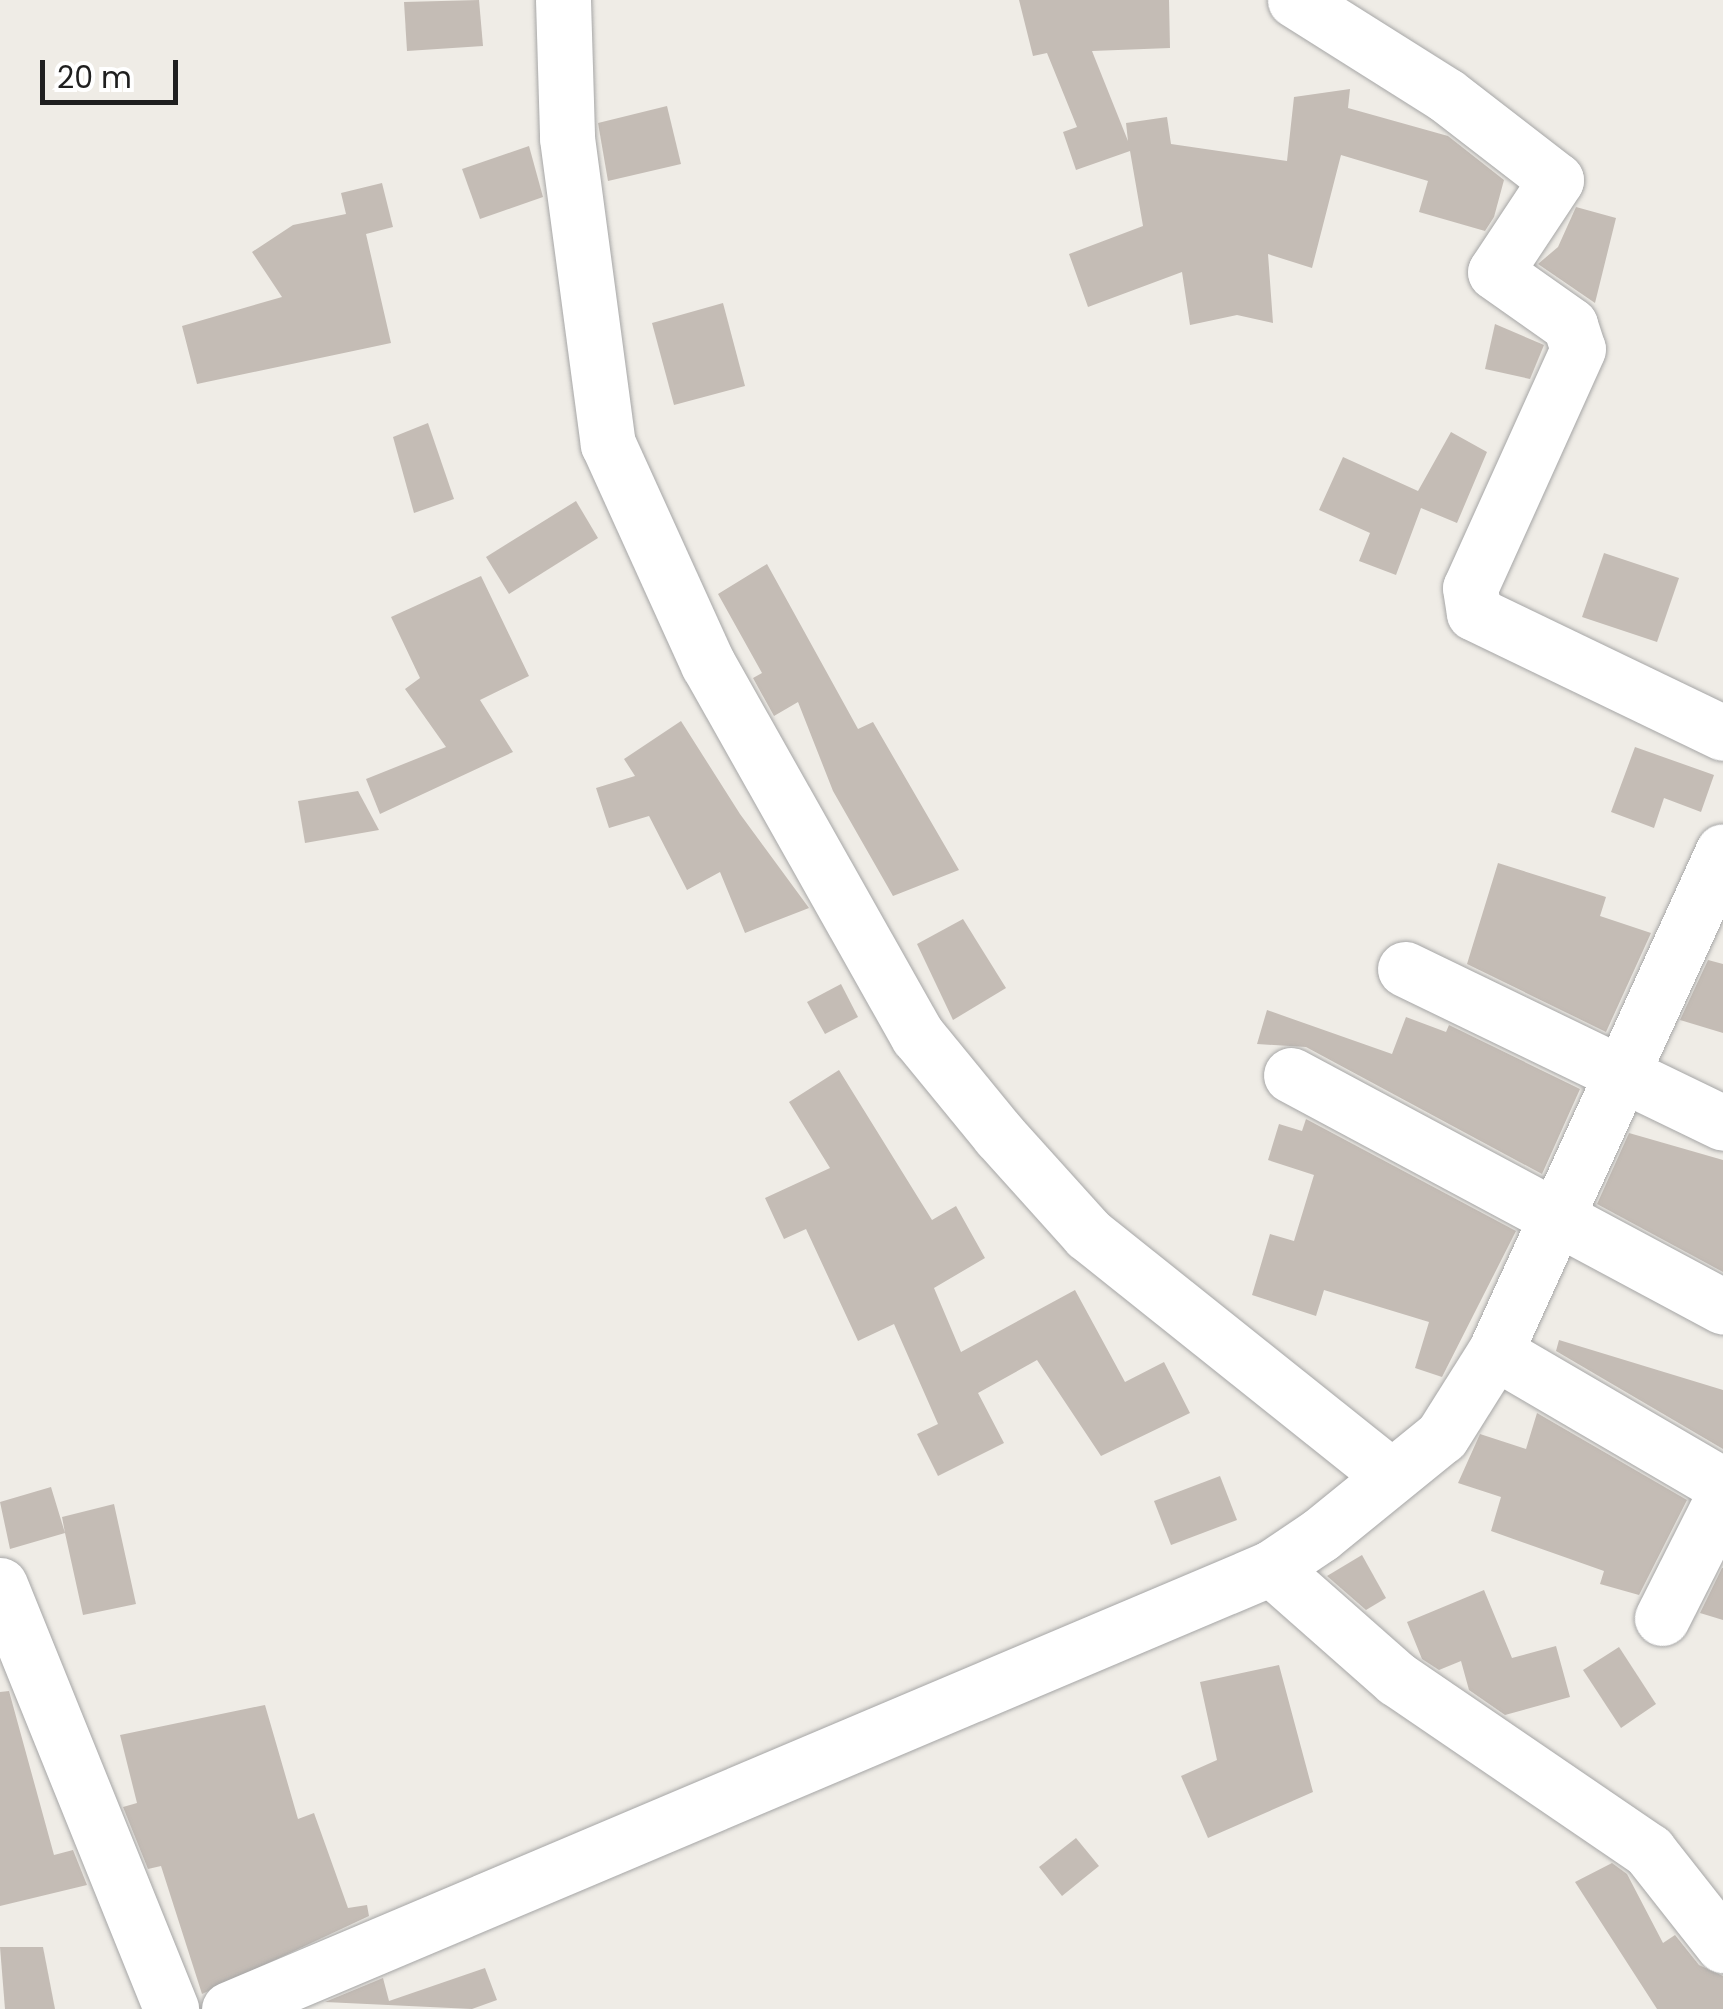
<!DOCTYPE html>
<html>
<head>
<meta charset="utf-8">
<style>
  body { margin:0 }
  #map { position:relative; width:1723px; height:2009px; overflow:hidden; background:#efece6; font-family:Poppins,sans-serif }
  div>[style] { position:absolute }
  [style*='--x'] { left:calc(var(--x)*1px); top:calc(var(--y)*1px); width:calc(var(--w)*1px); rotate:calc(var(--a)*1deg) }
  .building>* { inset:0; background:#c4bcb5 }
  .roads { filter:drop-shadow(0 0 2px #a6a6a6) drop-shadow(0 0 2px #a6a6a6) }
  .street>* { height:55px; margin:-27.5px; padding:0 27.5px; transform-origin:27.5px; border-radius:27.5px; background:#fff }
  span { translate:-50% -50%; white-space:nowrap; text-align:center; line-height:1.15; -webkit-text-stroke:8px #fff; paint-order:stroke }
  .scale { position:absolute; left:40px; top:60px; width:138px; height:45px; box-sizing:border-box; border:5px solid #1f1f1f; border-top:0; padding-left:12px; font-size:30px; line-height:35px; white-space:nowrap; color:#1f1f1f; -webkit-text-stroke:8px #fff; paint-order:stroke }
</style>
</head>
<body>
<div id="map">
  <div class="building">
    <div style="clip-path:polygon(479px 0,483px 46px,407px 51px,404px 2px)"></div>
    <div style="clip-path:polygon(1019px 0,1169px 0,1170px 48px,1092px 51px,1128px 141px,1126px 123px,1167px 117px,1171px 144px,1287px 161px,1294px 97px,1350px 89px,1348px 108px,1448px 136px,1504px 180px,1494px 217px,1485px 231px,1419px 212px,1428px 181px,1341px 155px,1312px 268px,1268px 254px,1273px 323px,1237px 315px,1190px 325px,1182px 272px,1088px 307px,1069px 254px,1143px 226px,1130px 151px,1076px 170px,1063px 132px,1077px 127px,1047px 53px,1033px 56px)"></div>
    <div style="clip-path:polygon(667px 106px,681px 164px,608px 181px,598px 123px)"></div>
    <div style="clip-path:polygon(529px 146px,543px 197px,480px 219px,462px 169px)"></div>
    <div style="clip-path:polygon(382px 183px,393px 227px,366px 234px,391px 343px,197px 384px,182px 326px,282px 297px,252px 252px,293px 225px,346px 214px,341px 193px)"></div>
    <div style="clip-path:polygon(1576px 207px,1616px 218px,1595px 303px,1538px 264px,1558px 247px)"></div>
    <div style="clip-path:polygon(723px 303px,745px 386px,674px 405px,652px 323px)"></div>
    <div style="clip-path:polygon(1495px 324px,1544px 345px,1530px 379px,1485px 369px)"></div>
    <div style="clip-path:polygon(428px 423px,454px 499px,414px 513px,393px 437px)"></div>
    <div style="clip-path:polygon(1451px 432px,1487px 452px,1457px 523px,1421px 508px,1396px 575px,1359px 561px,1370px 533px,1319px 510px,1343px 457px,1418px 491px)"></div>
    <div style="clip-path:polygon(576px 501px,598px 538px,509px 594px,486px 557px)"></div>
    <div style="clip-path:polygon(1604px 553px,1679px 578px,1657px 642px,1582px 617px)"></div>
    <div style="clip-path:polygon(767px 564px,858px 729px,873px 722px,959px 870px,893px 896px,833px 791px,798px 702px,774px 716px,753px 678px,762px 673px,718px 594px)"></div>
    <div style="clip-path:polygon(481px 576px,529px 676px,480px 700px,513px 752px,380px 814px,366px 779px,446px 747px,405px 689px,420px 678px,391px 617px)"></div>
    <div style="clip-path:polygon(681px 721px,740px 814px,809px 908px,745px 933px,720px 872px,687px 890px,649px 816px,609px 828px,596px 788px,635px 776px,624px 759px)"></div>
    <div style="clip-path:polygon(1635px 747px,1714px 775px,1701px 812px,1664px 798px,1654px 828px,1611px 812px)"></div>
    <div style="clip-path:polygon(358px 791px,379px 830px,305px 843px,298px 801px)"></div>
    <div style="clip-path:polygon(1498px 863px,1606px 897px,1600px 916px,1651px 933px,1606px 1032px,1467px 964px)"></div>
    <div style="clip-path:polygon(963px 919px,1006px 988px,953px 1020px,917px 944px)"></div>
    <div style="clip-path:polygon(1708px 960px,1723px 964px,1723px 1033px,1680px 1020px)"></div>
    <div style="clip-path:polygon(841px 984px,858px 1017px,825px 1034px,807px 1002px)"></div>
    <div style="clip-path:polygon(1267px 1010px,1392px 1054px,1406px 1017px,1446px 1032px,1449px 1025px,1580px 1089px,1542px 1174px,1306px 1047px,1257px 1044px)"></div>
    <div style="clip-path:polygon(839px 1070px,932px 1220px,956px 1206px,985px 1258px,934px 1288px,961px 1352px,1075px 1290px,1125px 1382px,1164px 1362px,1190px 1413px,1101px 1456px,1037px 1360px,978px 1393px,1004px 1443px,938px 1476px,917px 1434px,938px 1424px,894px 1324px,858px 1341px,806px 1229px,784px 1239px,765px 1198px,830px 1168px,789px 1102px)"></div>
    <div style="clip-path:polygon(1306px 1119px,1516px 1231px,1442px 1377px,1415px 1368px,1429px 1322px,1324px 1290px,1316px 1316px,1252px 1295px,1270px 1234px,1294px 1241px,1314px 1175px,1268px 1160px,1279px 1124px,1302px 1131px)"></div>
    <div style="clip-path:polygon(1629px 1133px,1723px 1160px,1723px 1272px,1597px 1204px)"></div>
    <div style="clip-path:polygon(1559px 1340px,1723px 1390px,1723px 1449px,1556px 1351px)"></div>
    <div style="clip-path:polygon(1537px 1413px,1687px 1500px,1639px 1595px,1600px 1584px,1604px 1571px,1491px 1531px,1501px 1497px,1458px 1483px,1480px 1434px,1526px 1449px)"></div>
    <div style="clip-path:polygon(1220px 1476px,1237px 1520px,1171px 1545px,1154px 1501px)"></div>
    <div style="clip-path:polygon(51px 1487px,65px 1533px,62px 1517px,114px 1504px,136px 1604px,83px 1615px,65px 1533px,10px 1549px,0 1502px)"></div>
    <div style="clip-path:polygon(1362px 1555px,1386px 1598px,1366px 1610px,1327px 1576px)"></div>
    <div style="clip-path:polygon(1722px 1568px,1723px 1568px,1723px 1620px,1700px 1613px)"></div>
    <div style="clip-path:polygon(1484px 1590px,1512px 1658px,1556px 1646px,1570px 1697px,1505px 1715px,1469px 1690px,1461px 1661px,1439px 1670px,1422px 1659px,1407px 1622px)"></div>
    <div style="clip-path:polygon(1619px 1647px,1656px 1704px,1621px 1728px,1583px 1670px)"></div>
    <div style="clip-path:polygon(1279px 1665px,1313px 1792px,1208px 1838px,1181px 1776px,1217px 1760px,1200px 1682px)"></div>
    <div style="clip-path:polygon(9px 1691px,54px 1855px,73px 1850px,87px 1885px,0 1906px,0 1692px)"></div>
    <div style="clip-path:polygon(265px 1705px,298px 1819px,314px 1813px,348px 1908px,367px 1905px,369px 1916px,202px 1994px,161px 1866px,148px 1869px,123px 1807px,137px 1803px,120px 1735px)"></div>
    <div style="clip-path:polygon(1076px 1838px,1099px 1866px,1062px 1896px,1039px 1867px)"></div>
    <div style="clip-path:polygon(1612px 1863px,1627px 1874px,1663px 1943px,1675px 1935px,1699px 1965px,1723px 1976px,1723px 2009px,1657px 2009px,1575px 1882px)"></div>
    <div style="clip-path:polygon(0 1947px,43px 1947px,55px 2009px,5px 2009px)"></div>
    <div style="clip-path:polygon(485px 1968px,497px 2000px,472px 2009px,325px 2002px,383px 1978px,389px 2001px)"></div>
  </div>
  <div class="roads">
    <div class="street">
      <div style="--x:563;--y:0;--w:138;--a:88.3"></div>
      <div style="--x:567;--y:138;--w:309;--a:82.4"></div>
      <div style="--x:608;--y:444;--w:242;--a:65.6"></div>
      <div style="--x:708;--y:664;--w:427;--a:60.6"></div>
      <div style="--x:918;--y:1036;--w:128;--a:50.7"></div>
      <div style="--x:999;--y:1135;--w:133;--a:48"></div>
      <div style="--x:1088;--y:1234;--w:386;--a:38.6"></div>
      <div style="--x:1295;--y:0;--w:178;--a:32.2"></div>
      <div style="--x:1446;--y:95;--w:139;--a:37.7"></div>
      <div style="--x:1556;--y:180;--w:110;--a:123.5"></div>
      <div style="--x:1495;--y:272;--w:92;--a:35.2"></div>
      <div style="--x:1570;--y:325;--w:25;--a:72"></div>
      <div style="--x:1578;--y:349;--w:262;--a:114.3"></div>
      <div style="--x:1470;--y:588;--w:25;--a:81"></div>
      <div style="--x:1474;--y:613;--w:276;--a:25.7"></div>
      <div style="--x:1405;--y:969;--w:353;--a:25.8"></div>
      <div style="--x:1291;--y:1075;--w:490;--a:28.2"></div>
      <div style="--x:1495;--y:1352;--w:264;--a:30.3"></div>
      <div style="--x:1271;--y:1568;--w:168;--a:41.4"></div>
      <div style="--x:1397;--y:1679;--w:305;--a:34.3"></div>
      <div style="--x:1649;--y:1851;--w:120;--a:51.8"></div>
      <div style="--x:0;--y:1585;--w:457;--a:68"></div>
      <div style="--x:1662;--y:1618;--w:136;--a:-63.2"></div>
      <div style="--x:229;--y:2009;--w:1131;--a:-22.94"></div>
      <div style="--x:1271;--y:1568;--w:59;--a:-34"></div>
      <div style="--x:1320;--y:1535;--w:157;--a:-39.1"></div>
      <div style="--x:1442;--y:1436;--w:99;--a:-57.8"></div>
      <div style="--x:1495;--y:1352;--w:550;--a:-65.53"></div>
    </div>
  </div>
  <div class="scale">20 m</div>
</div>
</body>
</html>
